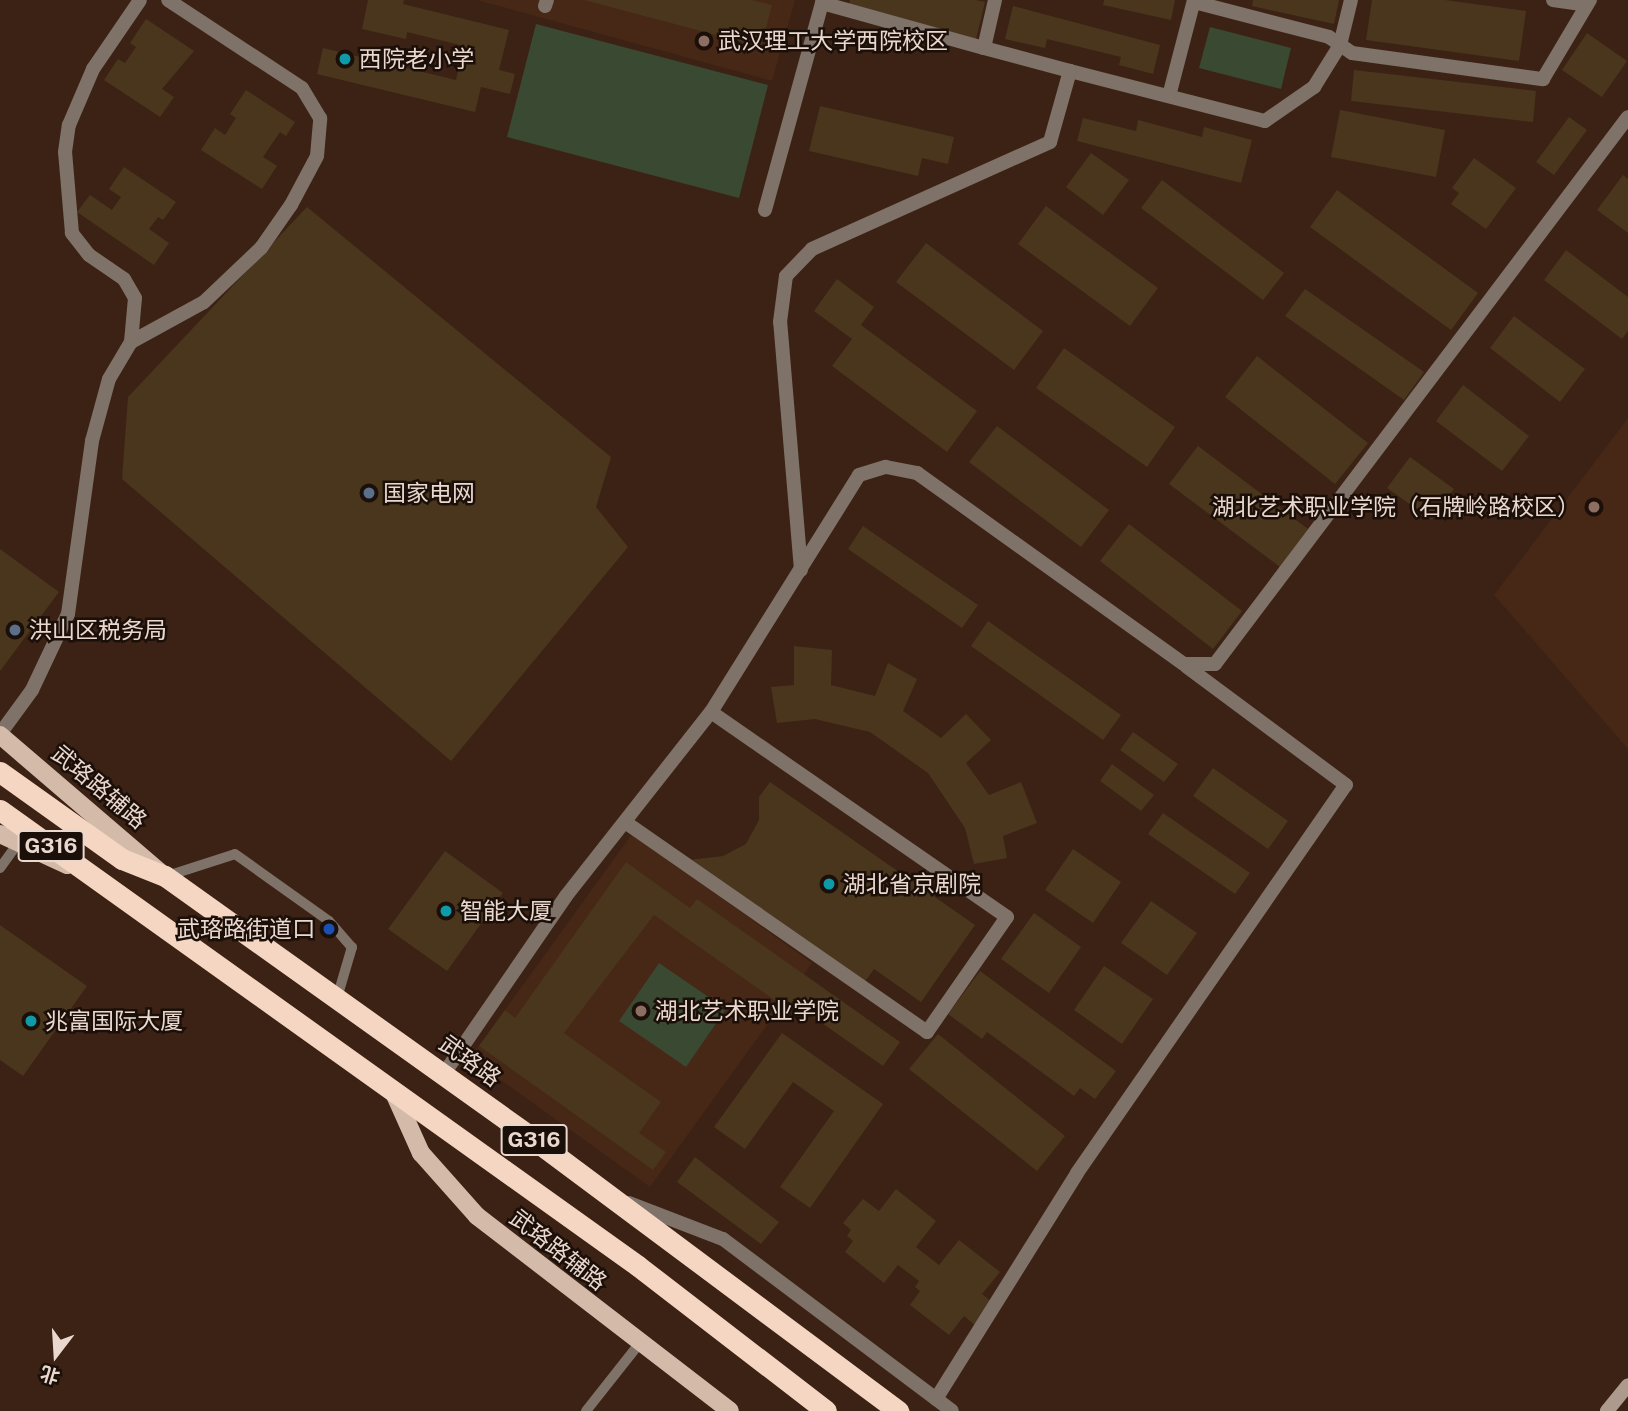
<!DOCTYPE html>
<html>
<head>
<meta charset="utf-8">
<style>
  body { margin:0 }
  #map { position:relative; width:1628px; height:1411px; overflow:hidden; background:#3c2214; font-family:"Public Sans","Noto Sans SC",sans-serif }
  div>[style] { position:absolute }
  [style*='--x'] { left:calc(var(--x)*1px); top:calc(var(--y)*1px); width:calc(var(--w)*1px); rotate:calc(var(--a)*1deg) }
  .built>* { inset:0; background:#472715 }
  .green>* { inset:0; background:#3a4931 }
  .building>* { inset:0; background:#49361d }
  .lane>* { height:10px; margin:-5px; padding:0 5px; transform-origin:5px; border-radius:5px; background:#7e7269 }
  .street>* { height:14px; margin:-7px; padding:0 7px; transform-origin:7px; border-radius:7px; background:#7e7269 }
  .secondary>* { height:14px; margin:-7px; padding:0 7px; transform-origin:7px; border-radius:7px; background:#ae9a8d }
  .primary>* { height:18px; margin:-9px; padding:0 9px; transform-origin:9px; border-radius:9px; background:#d3baa9 }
  .highway>* { height:21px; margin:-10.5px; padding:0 10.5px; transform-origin:10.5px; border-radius:10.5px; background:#f5d6c2 }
  .dots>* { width:19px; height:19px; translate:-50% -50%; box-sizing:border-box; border:4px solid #1b0f09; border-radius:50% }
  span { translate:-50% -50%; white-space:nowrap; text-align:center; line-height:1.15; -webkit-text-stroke:5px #1b0f09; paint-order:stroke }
  .shield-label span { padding:2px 5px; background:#1b0f09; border:2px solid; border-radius:5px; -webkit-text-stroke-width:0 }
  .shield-label { font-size:21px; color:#ead8cf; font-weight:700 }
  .poi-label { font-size:23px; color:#ead8cf }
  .left { translate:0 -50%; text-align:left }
  .right { translate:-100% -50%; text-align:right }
  .street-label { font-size:23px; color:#ead8cf }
  .north { position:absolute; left:21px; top:1320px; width:70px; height:70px; -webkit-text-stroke:5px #1b0f09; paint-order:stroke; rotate:197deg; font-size:19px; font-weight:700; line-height:28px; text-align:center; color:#ead8cf }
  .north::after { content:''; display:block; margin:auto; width:24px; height:32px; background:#ead8cf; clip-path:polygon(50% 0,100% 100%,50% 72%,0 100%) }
</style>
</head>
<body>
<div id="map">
  <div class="built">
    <div style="clip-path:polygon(477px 0,795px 0,772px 81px)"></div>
    <div style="clip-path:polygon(1628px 418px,1628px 749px,1494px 595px)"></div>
    <div style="clip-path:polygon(632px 834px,812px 963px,650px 1187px,470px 1058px)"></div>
  </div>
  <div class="green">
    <div style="clip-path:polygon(536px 24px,768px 85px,739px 198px,507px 137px)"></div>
    <div style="clip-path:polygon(1210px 27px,1291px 48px,1281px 89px,1199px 68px)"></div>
    <div style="clip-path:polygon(659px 963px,726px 1009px,686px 1067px,619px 1021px)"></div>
  </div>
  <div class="building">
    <div style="clip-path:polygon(368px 0,404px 0,403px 4px,509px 30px,499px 70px,515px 74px,510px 94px,481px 87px,475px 112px,317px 74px,323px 48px,456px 80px,464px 46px,407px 32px,406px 39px,362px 29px)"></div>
    <div style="clip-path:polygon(584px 0,751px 0,772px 5px,761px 47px)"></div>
    <div style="clip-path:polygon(850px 0,976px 0,985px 2px,976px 39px,848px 8px)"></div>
    <div style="clip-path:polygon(1104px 0,1175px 0,1171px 20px,1103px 5px)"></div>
    <div style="clip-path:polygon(1253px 0,1339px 0,1334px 24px,1252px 6px)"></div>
    <div style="clip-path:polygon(1372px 0,1445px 0,1526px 11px,1519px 61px,1366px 40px)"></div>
    <div style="clip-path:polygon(1013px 6px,1160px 45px,1153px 74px,1119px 65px,1121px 57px,1047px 39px,1045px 48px,1005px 39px)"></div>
    <div style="clip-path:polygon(146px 19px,194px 51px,162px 89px,174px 97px,160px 117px,104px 80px,118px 59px,125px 63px,136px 47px,130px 43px)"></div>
    <div style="clip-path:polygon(1587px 33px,1627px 61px,1602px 97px,1562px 70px)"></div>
    <div style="clip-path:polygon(1354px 70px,1536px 91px,1533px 122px,1351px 101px)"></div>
    <div style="clip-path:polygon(246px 90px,295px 122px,286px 136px,280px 132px,263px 157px,277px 166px,262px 189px,201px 150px,215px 128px,225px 135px,236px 118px,230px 114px)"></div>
    <div style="clip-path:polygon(820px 106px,954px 137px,948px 164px,922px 158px,918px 176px,809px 151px)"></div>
    <div style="clip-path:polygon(1340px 110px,1445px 130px,1436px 177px,1331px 157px)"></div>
    <div style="clip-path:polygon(1569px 117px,1587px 130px,1554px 175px,1536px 162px)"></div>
    <div style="clip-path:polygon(1083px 118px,1136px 131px,1138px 120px,1202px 137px,1204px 127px,1252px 140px,1241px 183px,1077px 141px)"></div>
    <div style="clip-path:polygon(1091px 153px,1129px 180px,1103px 215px,1066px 187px)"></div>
    <div style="clip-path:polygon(1474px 158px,1516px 188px,1486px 229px,1451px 204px,1459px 193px,1452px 188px)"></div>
    <div style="clip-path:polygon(124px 167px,176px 202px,163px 220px,158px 217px,149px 229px,169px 243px,154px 265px,77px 212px,90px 195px,112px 210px,121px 197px,109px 189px)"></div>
    <div style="clip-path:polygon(1623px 175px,1628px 179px,1628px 233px,1597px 210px)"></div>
    <div style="clip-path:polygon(1162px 180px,1284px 273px,1263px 300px,1141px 208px)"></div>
    <div style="clip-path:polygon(1337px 190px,1478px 293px,1451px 330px,1310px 227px)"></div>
    <div style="clip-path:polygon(1046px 206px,1158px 288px,1130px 326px,1018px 244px)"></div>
    <div style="clip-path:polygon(307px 207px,611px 457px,596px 507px,628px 547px,451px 761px,122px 479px,128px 397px)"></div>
    <div style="clip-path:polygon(926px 243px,1043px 331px,1014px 370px,896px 282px)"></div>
    <div style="clip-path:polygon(1566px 250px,1628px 297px,1628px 331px,1622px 339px,1544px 280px)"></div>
    <div style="clip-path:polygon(837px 279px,874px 307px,861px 325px,977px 411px,947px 452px,832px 366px,852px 339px,814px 311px)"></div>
    <div style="clip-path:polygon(1305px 289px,1424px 372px,1404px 400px,1285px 316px)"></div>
    <div style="clip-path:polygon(1514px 316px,1585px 369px,1560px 402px,1490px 348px)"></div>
    <div style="clip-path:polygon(1064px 348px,1175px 427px,1147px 467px,1036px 388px)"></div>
    <div style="clip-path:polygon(1257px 356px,1368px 443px,1335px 484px,1225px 397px)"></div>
    <div style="clip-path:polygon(1463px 385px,1529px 436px,1502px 471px,1436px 421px)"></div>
    <div style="clip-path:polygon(997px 426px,1109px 510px,1081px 547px,969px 462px)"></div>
    <div style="clip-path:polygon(1198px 446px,1308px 529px,1280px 567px,1169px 484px)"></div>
    <div style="clip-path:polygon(1410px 457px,1454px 489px,1432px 520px,1387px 488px)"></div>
    <div style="clip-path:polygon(1129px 524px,1242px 611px,1213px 649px,1100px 561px)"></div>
    <div style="clip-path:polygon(863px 526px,978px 605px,962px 628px,848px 549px)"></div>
    <div style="clip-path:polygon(0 549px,59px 592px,0 671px)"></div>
    <div style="clip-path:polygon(988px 621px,1121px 715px,1103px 740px,971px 646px)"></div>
    <div style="clip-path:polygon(794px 646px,832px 650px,831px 685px,875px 696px,888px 663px,917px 679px,903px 711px,941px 738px,966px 714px,991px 740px,966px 763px,989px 795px,1021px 782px,1037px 823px,1003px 836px,1007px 858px,974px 864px,965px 828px,928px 773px,870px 732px,815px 719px,777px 723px,771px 687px,794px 685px)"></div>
    <div style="clip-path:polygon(1133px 732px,1178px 764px,1164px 782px,1120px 750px)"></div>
    <div style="clip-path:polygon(1112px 764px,1154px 795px,1141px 811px,1100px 781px)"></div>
    <div style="clip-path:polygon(1213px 768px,1288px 821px,1268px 849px,1193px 796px)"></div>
    <div style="clip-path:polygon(770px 782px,975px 925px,921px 1002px,874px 969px,864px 983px,689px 860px,723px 856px,746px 844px,759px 820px,759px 797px)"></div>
    <div style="clip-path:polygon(1163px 813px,1250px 873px,1235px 894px,1148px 834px)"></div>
    <div style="clip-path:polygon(1073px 849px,1121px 882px,1093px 923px,1045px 890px)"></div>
    <div style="clip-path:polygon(445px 851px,503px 893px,447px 971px,388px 929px)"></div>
    <div style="clip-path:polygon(626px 862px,690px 908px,697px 899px,900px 1042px,883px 1066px,799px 1007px,794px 1014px,654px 915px,564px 1033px,661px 1102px,639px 1133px,666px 1152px,653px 1170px,479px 1046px,505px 1010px,515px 1018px)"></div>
    <div style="clip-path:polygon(1151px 901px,1197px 933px,1167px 975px,1121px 943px)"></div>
    <div style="clip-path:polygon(1034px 913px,1081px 947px,1049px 993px,1001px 959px)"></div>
    <div style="clip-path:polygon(0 925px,87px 986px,23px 1076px,0 1060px)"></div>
    <div style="clip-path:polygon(1104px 966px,1153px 999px,1122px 1044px,1074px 1010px)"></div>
    <div style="clip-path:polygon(980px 971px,1116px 1071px,1095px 1099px,1080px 1088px,1074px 1096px,987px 1032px,982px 1039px,948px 1014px)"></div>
    <div style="clip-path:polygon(782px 1033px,883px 1104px,810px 1208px,780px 1187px,834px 1111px,793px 1082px,745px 1149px,714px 1127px)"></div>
    <div style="clip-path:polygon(938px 1034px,1065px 1136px,1037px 1171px,909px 1069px)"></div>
    <div style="clip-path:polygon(695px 1157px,779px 1222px,761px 1244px,677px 1182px)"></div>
    <div style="clip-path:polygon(896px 1189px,936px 1221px,916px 1247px,939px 1265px,959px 1240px,1000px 1272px,982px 1294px,992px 1302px,975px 1325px,964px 1316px,949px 1335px,910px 1305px,920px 1291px,915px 1287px,919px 1281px,898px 1265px,884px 1283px,845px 1252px,853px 1241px,847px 1236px,851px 1230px,843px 1223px,863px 1199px,879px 1211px)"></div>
  </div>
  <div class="lane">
    <div style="--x:0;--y:868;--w:31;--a:-54"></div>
    <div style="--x:167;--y:876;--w:71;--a:-17.9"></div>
    <div style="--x:235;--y:854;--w:115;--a:35.5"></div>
    <div style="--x:329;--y:921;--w:35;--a:49"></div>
    <div style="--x:352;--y:947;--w:53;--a:106.4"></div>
    <div style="--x:586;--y:1411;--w:85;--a:-51.7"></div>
  </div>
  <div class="street">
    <div style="--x:1553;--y:0;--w:34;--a:8"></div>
    <div style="--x:1194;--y:2;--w:139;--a:14.5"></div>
    <div style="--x:1329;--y:37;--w:28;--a:35"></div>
    <div style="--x:1352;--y:53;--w:193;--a:7.8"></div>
    <div style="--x:1543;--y:79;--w:92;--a:-59.3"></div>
    <div style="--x:545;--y:6;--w:6;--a:-72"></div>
    <div style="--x:1070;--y:71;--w:201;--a:14.4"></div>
    <div style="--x:1265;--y:121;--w:60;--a:-34.8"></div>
    <div style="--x:1314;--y:87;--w:49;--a:-58.2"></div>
    <div style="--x:1340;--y:45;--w:46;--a:-76.3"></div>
    <div style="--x:1169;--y:96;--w:99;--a:-75.4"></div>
    <div style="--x:765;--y:210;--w:215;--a:-74.6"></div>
    <div style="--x:822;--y:3;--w:168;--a:15.5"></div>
    <div style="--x:131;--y:342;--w:83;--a:-28.7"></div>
    <div style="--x:204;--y:302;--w:79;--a:-43.5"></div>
    <div style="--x:261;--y:248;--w:52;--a:-55.1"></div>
    <div style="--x:291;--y:205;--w:55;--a:-62"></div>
    <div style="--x:317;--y:156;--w:38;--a:-85"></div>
    <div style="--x:320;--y:118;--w:35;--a:-121"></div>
    <div style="--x:302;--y:88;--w:160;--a:-146.7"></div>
    <div style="--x:801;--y:570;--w:249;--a:-94.8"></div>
    <div style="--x:780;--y:322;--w:46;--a:-82.6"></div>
    <div style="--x:786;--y:276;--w:37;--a:-46"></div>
    <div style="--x:812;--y:249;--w:261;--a:-24.2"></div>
    <div style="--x:1050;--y:142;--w:74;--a:-74.3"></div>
    <div style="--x:1070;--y:71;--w:89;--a:-165"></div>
    <div style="--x:984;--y:48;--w:49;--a:-77.1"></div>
    <div style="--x:0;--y:734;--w:54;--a:-54"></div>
    <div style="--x:32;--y:690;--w:84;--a:-64.7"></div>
    <div style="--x:68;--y:614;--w:175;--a:-82.1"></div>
    <div style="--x:92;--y:441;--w:64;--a:-74.7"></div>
    <div style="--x:109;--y:379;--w:43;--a:-59.3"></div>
    <div style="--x:131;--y:342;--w:44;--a:-84.8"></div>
    <div style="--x:135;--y:298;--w:22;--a:-120"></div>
    <div style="--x:124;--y:279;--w:42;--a:-145.6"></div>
    <div style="--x:89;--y:255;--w:28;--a:-128"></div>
    <div style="--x:72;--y:233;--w:81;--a:-94.9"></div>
    <div style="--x:65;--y:152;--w:27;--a:-82"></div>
    <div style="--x:69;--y:125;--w:61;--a:-66.8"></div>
    <div style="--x:93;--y:69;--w:83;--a:-55.7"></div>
    <div style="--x:625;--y:822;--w:368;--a:34.8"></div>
    <div style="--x:927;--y:1032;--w:140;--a:-55.2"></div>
    <div style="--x:1007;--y:917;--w:360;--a:-145.3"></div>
    <div style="--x:443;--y:1075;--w:217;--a:-55.5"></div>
    <div style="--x:566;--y:896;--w:234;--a:-51.8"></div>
    <div style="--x:711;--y:712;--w:279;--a:-58"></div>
    <div style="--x:859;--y:475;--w:28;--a:-17"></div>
    <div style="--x:886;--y:467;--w:32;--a:11"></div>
    <div style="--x:917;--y:473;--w:328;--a:35.6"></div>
    <div style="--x:1184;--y:664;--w:31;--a:0"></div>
    <div style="--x:1215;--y:664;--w:685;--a:-52.95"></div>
    <div style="--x:629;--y:1203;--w:101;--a:21"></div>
    <div style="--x:723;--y:1239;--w:286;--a:36.9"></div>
    <div style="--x:936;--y:1399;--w:266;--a:-58"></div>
    <div style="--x:1077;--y:1173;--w:472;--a:-55.3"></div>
    <div style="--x:1346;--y:785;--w:198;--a:-143.4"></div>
  </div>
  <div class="secondary">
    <div style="--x:1607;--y:1411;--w:33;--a:-51"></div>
  </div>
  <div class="primary">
    <div style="--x:0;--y:735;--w:211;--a:40.6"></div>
    <div style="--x:0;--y:834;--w:74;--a:24.8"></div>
    <div style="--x:394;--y:1093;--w:66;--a:65.8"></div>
    <div style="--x:421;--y:1153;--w:84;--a:48.4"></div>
    <div style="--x:477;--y:1216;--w:319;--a:37.6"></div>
  </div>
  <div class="highway">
    <div style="--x:0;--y:772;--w:150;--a:35.5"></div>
    <div style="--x:122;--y:859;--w:46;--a:21.6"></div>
    <div style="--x:165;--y:876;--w:451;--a:35.5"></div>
    <div style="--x:532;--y:1138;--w:457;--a:36.7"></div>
    <div style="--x:0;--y:810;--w:784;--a:35.55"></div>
    <div style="--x:638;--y:1266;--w:237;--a:37.6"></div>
  </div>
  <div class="dots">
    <div style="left:704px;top:41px;background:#8d6e63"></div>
    <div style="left:345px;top:59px;background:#0f9aa8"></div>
    <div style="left:369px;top:493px;background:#5c6f8a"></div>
    <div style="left:1594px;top:507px;background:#8d6e63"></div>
    <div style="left:15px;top:630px;background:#5c6f8a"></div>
    <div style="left:829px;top:884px;background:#0f9aa8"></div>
    <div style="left:446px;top:911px;background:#0f9aa8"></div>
    <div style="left:329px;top:929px;background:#1a4fb4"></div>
    <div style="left:641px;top:1011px;background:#8d6e63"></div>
    <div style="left:31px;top:1021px;background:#0f9aa8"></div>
  </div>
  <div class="shield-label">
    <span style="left:51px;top:846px">G316</span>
    <span style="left:534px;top:1140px">G316</span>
  </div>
  <div class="poi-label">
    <span class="left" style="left:718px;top:41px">武汉理工大学西院校区</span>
    <span class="left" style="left:359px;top:59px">西院老小学</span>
    <span class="left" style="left:383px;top:493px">国家电网</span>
    <span class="right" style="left:1580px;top:507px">湖北艺术职业学院（石牌岭路校区）</span>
    <span class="left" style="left:29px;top:630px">洪山区税务局</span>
    <span class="left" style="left:843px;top:884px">湖北省京剧院</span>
    <span class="left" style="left:460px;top:911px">智能大厦</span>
    <span class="right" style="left:315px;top:929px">武珞路街道口</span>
    <span class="left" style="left:655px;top:1011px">湖北艺术职业学院</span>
    <span class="left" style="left:45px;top:1021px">兆富国际大厦</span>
  </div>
  <div class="street-label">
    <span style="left:99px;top:787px;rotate:40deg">武珞路辅路</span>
    <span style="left:470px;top:1061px;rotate:36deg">武珞路</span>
    <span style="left:558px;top:1250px;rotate:38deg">武珞路辅路</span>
  </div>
  <div class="north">北</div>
</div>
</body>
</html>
